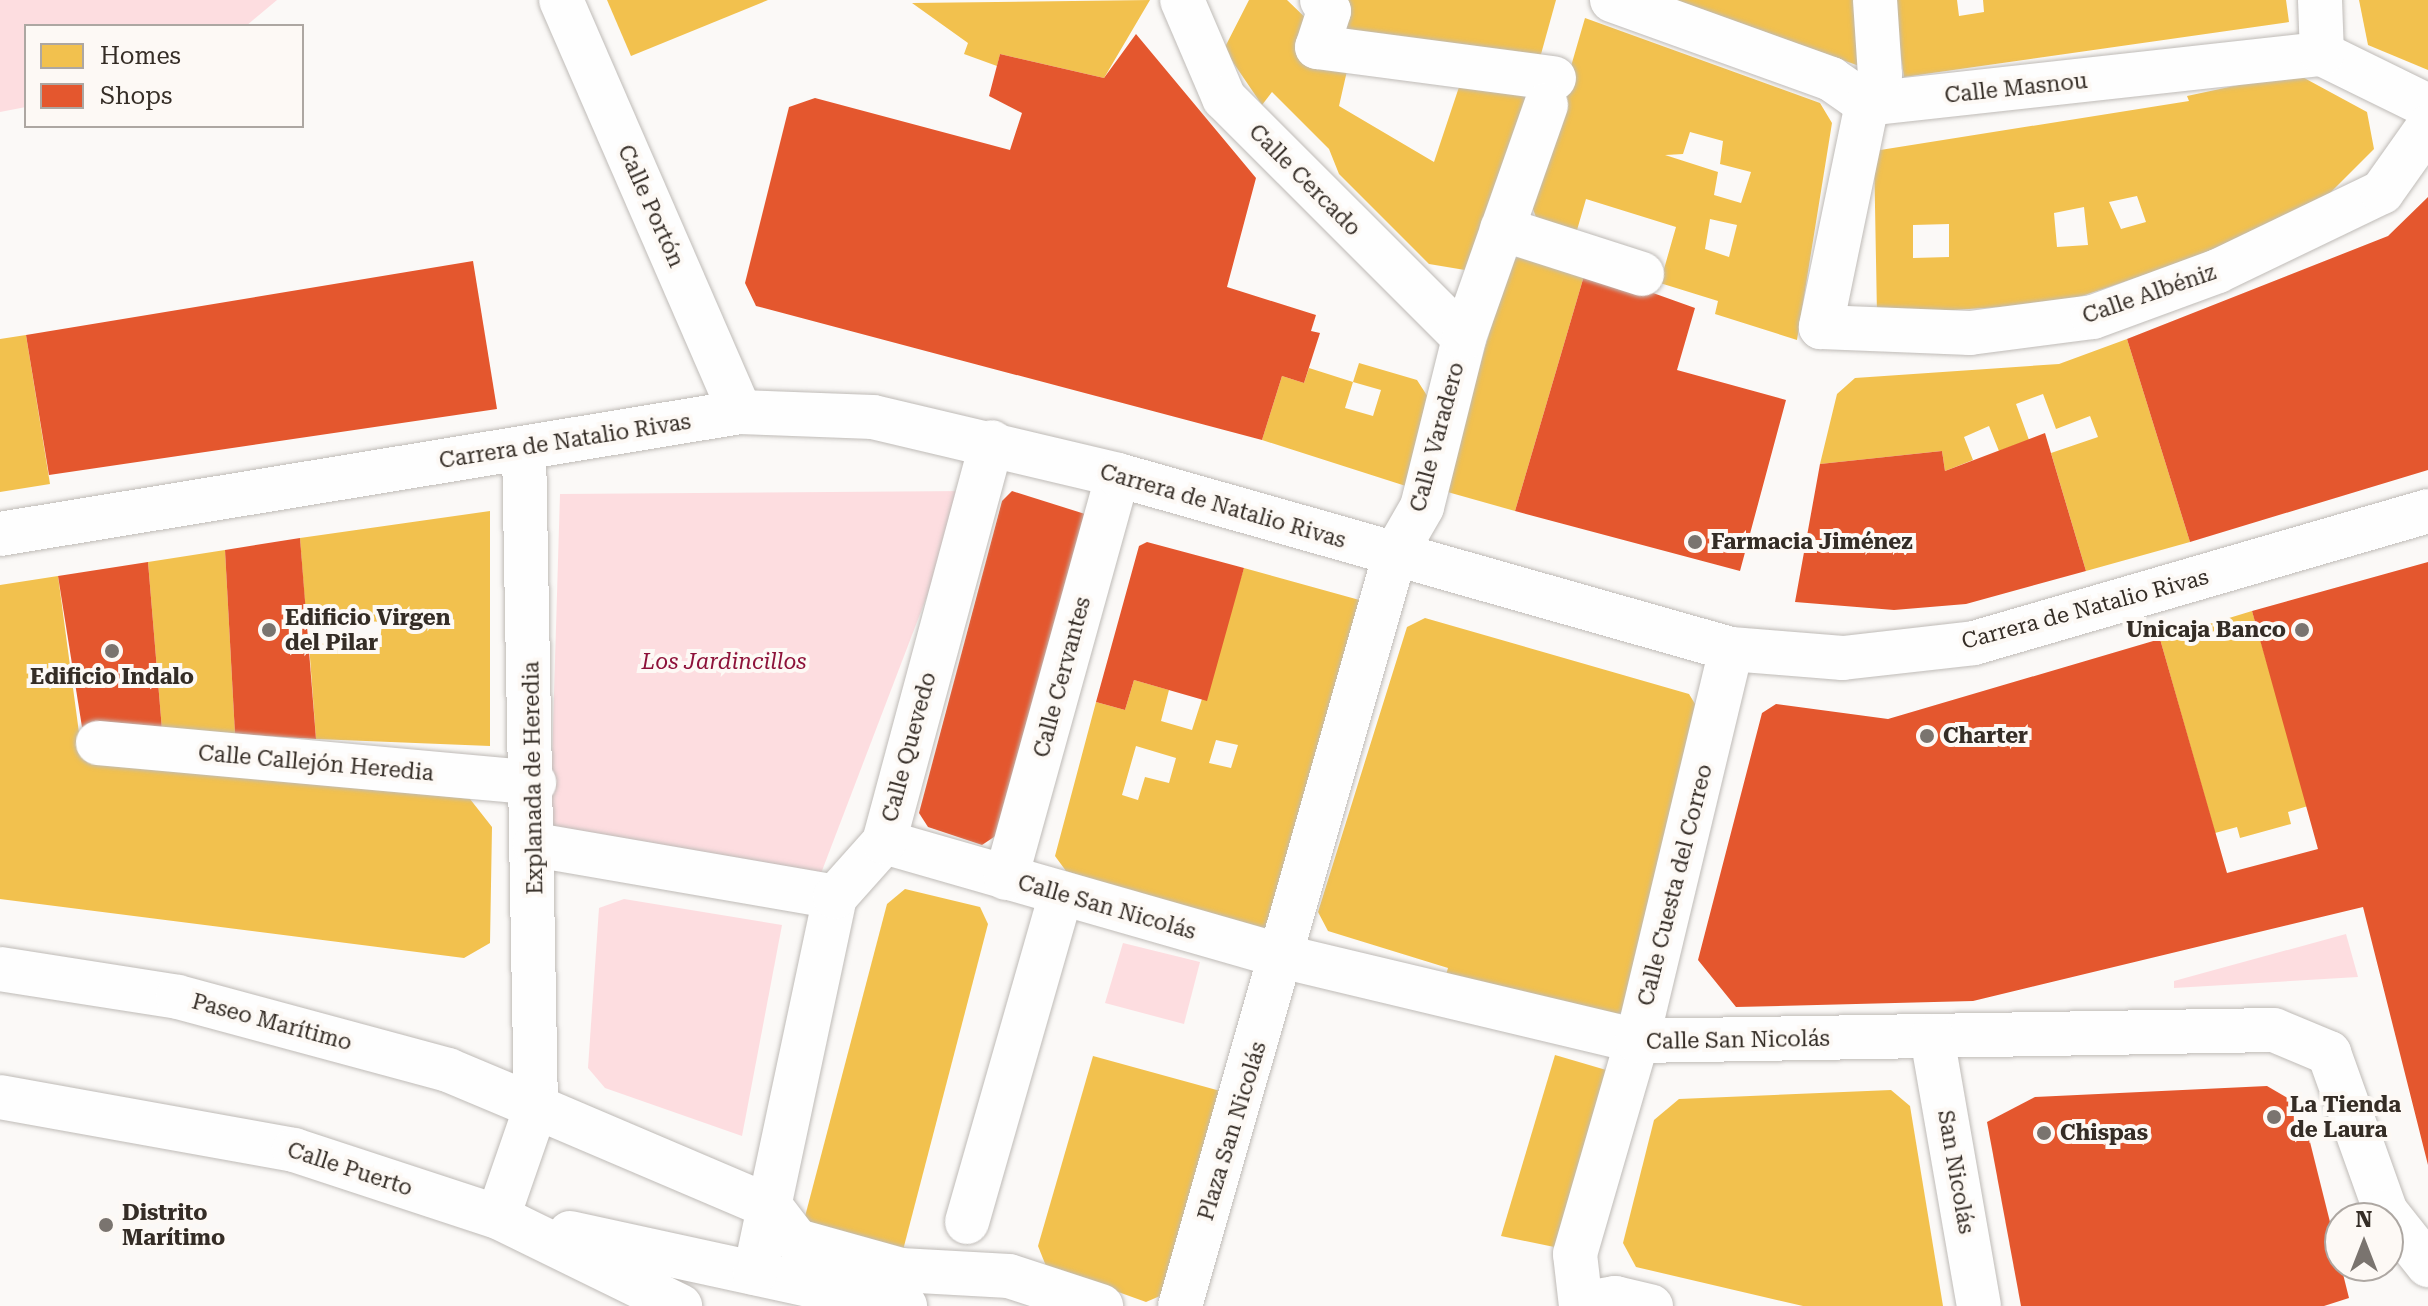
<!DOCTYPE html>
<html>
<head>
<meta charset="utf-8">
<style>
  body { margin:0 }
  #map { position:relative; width:2428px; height:1306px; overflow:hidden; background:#fbf9f7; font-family:"Roboto Serif",serif }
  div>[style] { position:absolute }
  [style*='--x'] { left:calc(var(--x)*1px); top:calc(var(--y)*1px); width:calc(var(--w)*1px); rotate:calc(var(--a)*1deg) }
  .green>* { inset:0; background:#fddde0 }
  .homes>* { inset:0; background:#f2c14e }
  .shops>* { inset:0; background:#e4572e }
  .roads { filter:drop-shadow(0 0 2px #bfbbb7) drop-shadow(0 0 2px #bfbbb7) }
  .minor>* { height:44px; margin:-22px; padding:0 22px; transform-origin:22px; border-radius:22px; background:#fefefe }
  .highway>* { height:44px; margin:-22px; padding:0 22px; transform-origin:22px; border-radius:22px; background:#fefefe }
  .dots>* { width:22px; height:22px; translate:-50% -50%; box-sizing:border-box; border:4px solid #fdf9f5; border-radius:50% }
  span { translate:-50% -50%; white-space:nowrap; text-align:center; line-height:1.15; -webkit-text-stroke:8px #fdf9f5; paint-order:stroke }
  .street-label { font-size:22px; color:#352d26 }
  .poi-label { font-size:22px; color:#352d26; font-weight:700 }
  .left { translate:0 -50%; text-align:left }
  .right { translate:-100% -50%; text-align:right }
  .park-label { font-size:22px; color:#8d123a; font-style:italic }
  .legend { position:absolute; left:24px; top:24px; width:280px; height:104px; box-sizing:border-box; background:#fdf9f5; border:2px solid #ada7a2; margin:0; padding:10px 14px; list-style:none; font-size:24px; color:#352d26 }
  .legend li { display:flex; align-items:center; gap:16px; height:40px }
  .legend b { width:40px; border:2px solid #ada7a2 }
  .north { position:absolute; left:2324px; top:1202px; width:80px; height:80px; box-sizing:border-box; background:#fdf9f5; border:2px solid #ada7a2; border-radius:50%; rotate:0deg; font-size:22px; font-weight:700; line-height:32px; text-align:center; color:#352d26 }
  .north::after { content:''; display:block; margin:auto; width:28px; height:36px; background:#7a746f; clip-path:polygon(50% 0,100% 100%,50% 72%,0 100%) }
</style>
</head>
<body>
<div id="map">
  <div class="green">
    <div style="clip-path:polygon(0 0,277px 0,246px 26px,26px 26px,26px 107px,0 112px)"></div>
    <div style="clip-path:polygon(967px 491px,820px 876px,550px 829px,560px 494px)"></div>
    <div style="clip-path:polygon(624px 899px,782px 925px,742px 1136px,605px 1088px,588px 1068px,599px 908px)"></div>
    <div style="clip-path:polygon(2346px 934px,2358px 977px,2174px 988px,2174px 981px)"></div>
    <div style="clip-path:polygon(1123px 943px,1200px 962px,1184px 1024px,1105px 1003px)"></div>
  </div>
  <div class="homes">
    <div style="clip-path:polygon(607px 0,768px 0,631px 56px)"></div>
    <div style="clip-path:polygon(1150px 0,1104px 78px,1000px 54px,997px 66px,964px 54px,968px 43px,912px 3px)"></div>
    <div style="clip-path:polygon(1249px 0,1287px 0,1314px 26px,1296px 55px,1349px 62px,1339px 106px,1434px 162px,1462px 78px,1532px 93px,1465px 270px,1429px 264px,1339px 174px,1329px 149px,1272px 92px,1262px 105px,1224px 49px)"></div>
    <div style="clip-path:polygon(1332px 0,1556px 0,1538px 65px,1336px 36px)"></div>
    <div style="clip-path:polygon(1676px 0,1860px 0,1862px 67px)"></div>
    <div style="clip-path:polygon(1893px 0,1957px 0,1959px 16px,1984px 12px,1983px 0,2286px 0,2289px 22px,1904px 77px)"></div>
    <div style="clip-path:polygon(2359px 0,2428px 0,2428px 70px,2368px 45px)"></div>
    <div style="clip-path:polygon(evenodd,1585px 18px,1820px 103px,1832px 123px,1797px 340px,1715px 314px,1718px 301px,1660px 283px,1676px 227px,1586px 199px,1575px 237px,1539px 225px,1531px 204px,1585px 18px,1690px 132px,1723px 141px,1720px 164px,1751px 172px,1741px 203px,1714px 195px,1718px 172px,1665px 155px,1683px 154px,1690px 132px,1585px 18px,1710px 219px,1737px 225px,1729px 257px,1705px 249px,1710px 219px)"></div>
    <div style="clip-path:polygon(evenodd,2295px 73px,2367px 112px,2374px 149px,2321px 202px,2189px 260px,2061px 303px,1877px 315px,1874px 151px,2189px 101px,2187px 96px,2295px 73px,2137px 196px,2146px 222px,2121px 229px,2109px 202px,2137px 196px,2295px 73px,2084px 207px,2088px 245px,2057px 247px,2054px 213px,2084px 207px,2295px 73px,1949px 224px,1949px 257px,1913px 258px,1913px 225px,1949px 224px)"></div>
    <div style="clip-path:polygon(1532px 251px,1586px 269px,1515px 511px,1444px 491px,1510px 261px)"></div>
    <div style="clip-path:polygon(26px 335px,50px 484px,0 492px,0 339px)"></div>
    <div style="clip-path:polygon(2127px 339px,2190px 542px,2086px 571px,2051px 453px,2098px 437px,2090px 416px,2056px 429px,2043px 394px,2016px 404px,2029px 440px,1999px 451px,1989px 426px,1964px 437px,1973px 460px,1945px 471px,1942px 451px,1820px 464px,1837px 394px,1855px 378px,2059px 364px)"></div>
    <div style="clip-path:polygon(evenodd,1359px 363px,1417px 380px,1435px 408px,1412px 488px,1262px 440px,1282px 376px,1304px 383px,1309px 368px,1353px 382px,1359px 363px,1353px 382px,1381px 390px,1373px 416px,1345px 408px,1353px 382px)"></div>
    <div style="clip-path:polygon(490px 511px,490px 746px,316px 739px,309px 644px,380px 643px,382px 622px,306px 617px,300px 538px)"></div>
    <div style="clip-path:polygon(225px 550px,235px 734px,162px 730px,148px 562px)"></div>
    <div style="clip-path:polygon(evenodd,1244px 568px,1363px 601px,1271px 935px,1066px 871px,1055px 856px,1096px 702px,1125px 710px,1134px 680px,1169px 690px,1161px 721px,1192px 730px,1244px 568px,1216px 740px,1238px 745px,1231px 768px,1209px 763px,1216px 740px,1244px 568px,1136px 746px,1176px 758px,1169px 783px,1145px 777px,1138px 800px,1122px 795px,1136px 746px)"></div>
    <div style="clip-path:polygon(58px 576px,82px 755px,470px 799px,492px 827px,490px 943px,464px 958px,0 899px,0 585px)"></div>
    <div style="clip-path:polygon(2252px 611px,2308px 806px,2288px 812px,2291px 824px,2240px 838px,2237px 827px,2215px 833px,2160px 639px)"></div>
    <div style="clip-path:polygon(1425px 618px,1689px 694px,1703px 717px,1624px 1011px,1602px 1022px,1444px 981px,1448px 968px,1328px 931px,1318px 912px,1407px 627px)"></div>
    <div style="clip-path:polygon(905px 889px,980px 907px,988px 924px,902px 1254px,802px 1228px,887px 904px)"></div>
    <div style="clip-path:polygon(1555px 1055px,1613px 1072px,1564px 1249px,1501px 1236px)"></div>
    <div style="clip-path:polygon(1093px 1056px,1224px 1092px,1167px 1293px,1146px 1302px,1046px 1266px,1038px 1246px)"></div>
    <div style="clip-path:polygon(1891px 1090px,1910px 1106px,1943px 1306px,1803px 1306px,1636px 1267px,1623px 1243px,1654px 1120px,1679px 1099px)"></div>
  </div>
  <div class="shops">
    <div style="clip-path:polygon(1136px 34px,1256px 178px,1227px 287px,1316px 315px,1311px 331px,1320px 333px,1304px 383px,1282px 376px,1262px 440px,756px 306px,745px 283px,789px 107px,815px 98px,1010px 150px,1022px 113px,989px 96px,1000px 54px,1104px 78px)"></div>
    <div style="clip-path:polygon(2428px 197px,2428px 470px,2190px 542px,2127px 339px,2388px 236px)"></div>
    <div style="clip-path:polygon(473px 261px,497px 409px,49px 475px,26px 335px)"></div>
    <div style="clip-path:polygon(1586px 269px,1695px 308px,1677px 370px,1786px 400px,1740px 571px,1515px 511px)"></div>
    <div style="clip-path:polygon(2045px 433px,2086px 571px,1966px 604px,1894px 610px,1795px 602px,1820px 464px,1942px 451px,1945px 471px)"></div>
    <div style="clip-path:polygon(1012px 491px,1085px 514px,997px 835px,982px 845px,928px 827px,919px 813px,1002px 501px)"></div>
    <div style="clip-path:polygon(300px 538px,316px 739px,235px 734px,225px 550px)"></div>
    <div style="clip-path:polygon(1147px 542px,1244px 568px,1207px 701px,1134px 680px,1125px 710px,1096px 702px,1139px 546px)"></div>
    <div style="clip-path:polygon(148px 562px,162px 730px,82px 727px,58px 576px)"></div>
    <div style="clip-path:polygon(2428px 562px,2428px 1165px,2363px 907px,1973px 1001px,1736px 1007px,1698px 960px,1762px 713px,1776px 704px,1888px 719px,2160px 639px,2227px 873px,2318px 849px,2252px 611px)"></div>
    <div style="clip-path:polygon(2267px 1086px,2301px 1106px,2349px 1298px,2324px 1306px,2021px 1306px,1987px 1122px,2035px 1097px)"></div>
  </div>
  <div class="roads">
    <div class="minor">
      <div style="--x:561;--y:0;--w:449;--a:66.5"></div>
      <div style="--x:1182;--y:0;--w:107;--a:66.8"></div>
      <div style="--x:1224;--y:98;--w:339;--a:45"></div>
      <div style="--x:1322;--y:0;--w:13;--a:58"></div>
      <div style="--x:1329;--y:11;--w:38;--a:108"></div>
      <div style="--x:1317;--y:47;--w:239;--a:7.5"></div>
      <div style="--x:1612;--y:0;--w:233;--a:19.8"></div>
      <div style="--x:1831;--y:79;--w:44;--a:34.8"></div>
      <div style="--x:1867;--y:104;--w:458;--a:-6.3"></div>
      <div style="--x:2322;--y:54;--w:118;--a:26.1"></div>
      <div style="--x:1875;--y:0;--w:75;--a:86.2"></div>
      <div style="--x:1880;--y:75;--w:32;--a:114"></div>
      <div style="--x:1867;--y:104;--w:228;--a:101.7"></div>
      <div style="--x:1821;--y:327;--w:149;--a:2.3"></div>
      <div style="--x:1970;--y:333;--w:124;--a:-7.4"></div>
      <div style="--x:2093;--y:317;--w:133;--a:-20.2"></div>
      <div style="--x:2218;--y:271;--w:182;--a:-25.7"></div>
      <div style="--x:2382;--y:192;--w:80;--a:-54.7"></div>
      <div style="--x:2320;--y:0;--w:54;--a:87.9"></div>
      <div style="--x:1502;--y:229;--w:147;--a:17.8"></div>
      <div style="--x:524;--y:448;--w:659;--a:88.96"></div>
      <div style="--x:536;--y:1107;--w:255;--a:23.1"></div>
      <div style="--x:771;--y:1207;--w:43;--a:52.6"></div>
      <div style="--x:797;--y:1241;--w:108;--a:15.6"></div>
      <div style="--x:901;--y:1270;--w:108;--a:3.2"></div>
      <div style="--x:1009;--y:1276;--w:97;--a:18.1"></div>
      <div style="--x:98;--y:743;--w:438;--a:5.2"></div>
      <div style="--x:884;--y:842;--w:417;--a:16"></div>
      <div style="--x:1285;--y:957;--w:362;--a:13.4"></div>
      <div style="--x:1637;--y:1041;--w:637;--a:-0.99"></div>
      <div style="--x:2274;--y:1030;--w:60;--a:22.7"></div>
      <div style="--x:2329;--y:1053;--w:169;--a:70.3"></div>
      <div style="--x:2386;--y:1212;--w:68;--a:51.6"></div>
      <div style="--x:535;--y:845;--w:304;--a:9.8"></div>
      <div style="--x:1006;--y:878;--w:418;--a:-74.5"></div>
      <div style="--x:0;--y:969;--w:180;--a:8.9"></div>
      <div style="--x:178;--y:997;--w:280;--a:15.1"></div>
      <div style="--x:448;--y:1070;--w:95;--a:22.8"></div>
      <div style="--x:536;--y:1107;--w:116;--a:109.1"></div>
      <div style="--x:1932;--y:1037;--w:273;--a:80.1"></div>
      <div style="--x:0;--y:1097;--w:299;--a:10.2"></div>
      <div style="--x:294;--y:1150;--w:215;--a:18.2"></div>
      <div style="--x:498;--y:1217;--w:203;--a:26.1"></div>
      <div style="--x:967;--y:1222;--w:341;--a:-74"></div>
      <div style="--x:570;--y:1233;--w:343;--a:12.3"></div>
      <div style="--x:755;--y:1273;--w:384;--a:-78"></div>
      <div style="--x:835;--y:897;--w:74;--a:-48.3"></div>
      <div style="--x:884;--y:842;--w:414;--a:-74.9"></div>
      <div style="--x:1581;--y:1304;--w:35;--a:-10"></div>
      <div style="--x:1615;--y:1298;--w:37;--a:13"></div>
      <div style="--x:1180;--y:1306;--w:782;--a:-74.04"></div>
      <div style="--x:1395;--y:554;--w:54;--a:-60.1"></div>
      <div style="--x:1422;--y:507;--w:174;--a:-76"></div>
      <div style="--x:1464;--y:338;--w:247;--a:-70.6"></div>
      <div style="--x:1581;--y:1306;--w:52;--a:-96.6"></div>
      <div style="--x:1575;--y:1254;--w:222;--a:-73.8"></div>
      <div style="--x:1637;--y:1041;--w:403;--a:-76.5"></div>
    </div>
    <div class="highway">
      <div style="--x:0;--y:534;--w:750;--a:-9.36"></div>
      <div style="--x:740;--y:412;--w:133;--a:2.2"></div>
      <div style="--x:873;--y:417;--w:252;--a:13.3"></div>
      <div style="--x:1118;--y:475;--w:637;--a:15.85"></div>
      <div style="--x:1731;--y:649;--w:112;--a:4.6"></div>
      <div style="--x:1843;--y:658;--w:132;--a:-6.5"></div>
      <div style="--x:1974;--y:643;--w:473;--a:-16.2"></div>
    </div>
  </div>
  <div class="dots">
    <div style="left:1695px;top:542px;background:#7a746f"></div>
    <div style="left:269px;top:630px;background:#7a746f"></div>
    <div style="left:2302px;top:630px;background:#7a746f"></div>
    <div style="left:112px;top:651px;background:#7a746f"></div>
    <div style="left:1927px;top:736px;background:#7a746f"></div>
    <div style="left:2274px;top:1117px;background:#7a746f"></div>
    <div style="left:2044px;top:1133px;background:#7a746f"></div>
    <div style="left:106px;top:1225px;background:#7a746f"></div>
  </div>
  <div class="street-label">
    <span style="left:2016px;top:88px;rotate:-6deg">Calle Masnou</span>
    <span style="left:1305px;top:180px;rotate:45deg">Calle Cercado</span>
    <span style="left:651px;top:206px;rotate:66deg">Calle Portón</span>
    <span style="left:2149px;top:294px;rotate:-19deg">Calle Albéniz</span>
    <span style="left:1437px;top:437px;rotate:-75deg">Calle Varadero</span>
    <span style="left:565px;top:441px;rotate:-9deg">Carrera de Natalio Rivas</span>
    <span style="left:1223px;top:506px;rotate:16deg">Carrera de Natalio Rivas</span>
    <span style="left:2085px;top:609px;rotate:-15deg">Carrera de Natalio Rivas</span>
    <span style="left:1062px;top:677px;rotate:-75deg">Calle Cervantes</span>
    <span style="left:909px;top:747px;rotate:-75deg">Calle Quevedo</span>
    <span style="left:316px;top:763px;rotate:5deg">Calle Callejón Heredia</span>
    <span style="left:533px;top:778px;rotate:-91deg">Explanada de Heredia</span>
    <span style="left:1675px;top:885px;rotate:-76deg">Calle Cuesta del Correo</span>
    <span style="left:1107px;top:907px;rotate:16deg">Calle San Nicolás</span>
    <span style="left:272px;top:1022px;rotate:15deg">Paseo Marítimo</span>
    <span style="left:1738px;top:1040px;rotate:-1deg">Calle San Nicolás</span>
    <span style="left:1232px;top:1131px;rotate:-73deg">Plaza San Nicolás</span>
    <span style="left:350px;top:1169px;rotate:18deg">Calle Puerto</span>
    <span style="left:1956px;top:1172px;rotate:80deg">San Nicolás</span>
  </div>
  <div class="poi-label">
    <span class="left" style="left:1711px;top:542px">Farmacia Jiménez</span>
    <span class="left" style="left:285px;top:630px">Edificio Virgen<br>del Pilar</span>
    <span class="right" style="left:2286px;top:630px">Unicaja Banco</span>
    <span style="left:112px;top:677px">Edificio Indalo</span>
    <span class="left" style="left:1943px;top:736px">Charter</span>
    <span class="left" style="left:2290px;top:1117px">La Tienda<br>de Laura</span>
    <span class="left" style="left:2060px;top:1133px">Chispas</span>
    <span class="left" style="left:122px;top:1225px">Distrito<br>Marítimo</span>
  </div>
  <div class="park-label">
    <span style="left:724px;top:662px">Los Jardincillos</span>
  </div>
  <ul class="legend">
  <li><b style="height:22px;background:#f2c14e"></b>Homes</li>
  <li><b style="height:22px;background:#e4572e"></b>Shops</li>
  </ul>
  <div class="north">N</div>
</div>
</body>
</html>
